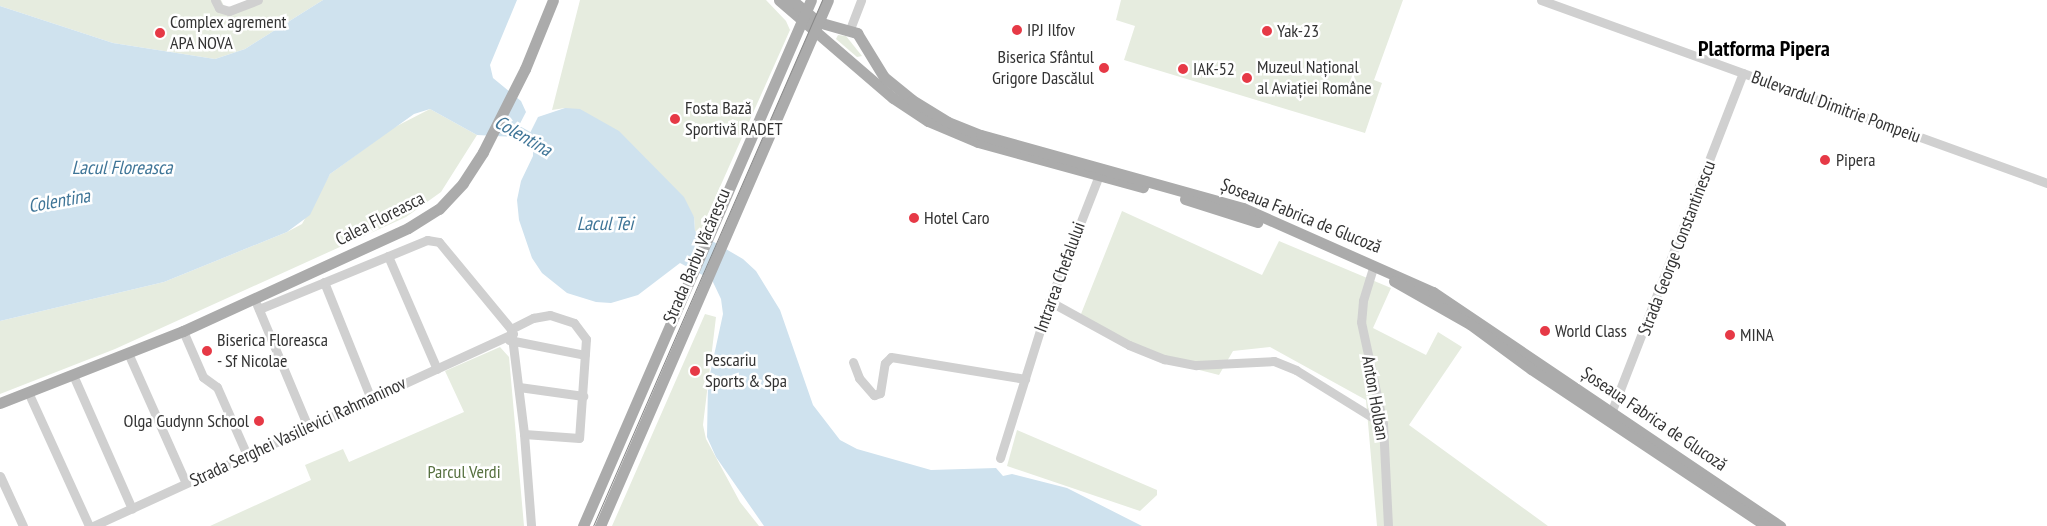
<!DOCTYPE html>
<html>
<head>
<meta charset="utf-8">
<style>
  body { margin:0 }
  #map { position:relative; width:2047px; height:526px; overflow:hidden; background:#fff; font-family:"PT Sans Narrow",sans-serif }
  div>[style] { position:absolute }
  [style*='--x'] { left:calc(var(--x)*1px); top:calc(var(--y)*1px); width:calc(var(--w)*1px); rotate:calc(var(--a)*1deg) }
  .green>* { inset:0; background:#e6ecdf }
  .water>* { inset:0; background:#cfe2ee }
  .river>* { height:12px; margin:-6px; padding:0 6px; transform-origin:6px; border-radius:6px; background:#cfe2ee }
  .minor>* { height:9px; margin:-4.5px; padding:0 4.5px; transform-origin:4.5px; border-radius:4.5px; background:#d0d0d0 }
  .major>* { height:11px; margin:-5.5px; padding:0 5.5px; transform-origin:5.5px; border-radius:5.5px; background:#ababab }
  .tram>* { height:1px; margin:-0.5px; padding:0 0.5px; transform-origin:0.5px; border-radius:0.5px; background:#888 }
  .dots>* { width:14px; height:14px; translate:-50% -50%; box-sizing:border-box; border:2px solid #fff; border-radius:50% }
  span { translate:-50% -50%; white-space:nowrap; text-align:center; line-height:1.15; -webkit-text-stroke:5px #fff; paint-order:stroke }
  .poi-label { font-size:18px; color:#333 }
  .left { translate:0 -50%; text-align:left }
  .right { translate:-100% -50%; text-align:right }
  .street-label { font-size:18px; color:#333 }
  .park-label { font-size:18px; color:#56703f }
  .water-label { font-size:19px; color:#3f7597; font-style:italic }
  .district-label { font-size:22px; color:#000; font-weight:700 }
</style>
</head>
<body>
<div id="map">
  <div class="green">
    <div style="clip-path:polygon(0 0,221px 0,225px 8px,230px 8px,248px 0,323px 0,245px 49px,215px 59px,113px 43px,0 6px)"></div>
    <div style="clip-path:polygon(580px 0,766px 0,786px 21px,790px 30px,699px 234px,695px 231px,694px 217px,565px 108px,552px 110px)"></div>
    <div style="clip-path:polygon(1121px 0,1403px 0,1374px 80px,1382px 83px,1365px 133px,1124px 60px,1135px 26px,1116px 20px)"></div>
    <div style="clip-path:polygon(838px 35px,846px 36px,862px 56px,857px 57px,836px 39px)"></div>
    <div style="clip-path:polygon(430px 109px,477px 135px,441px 192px,406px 217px,115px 349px,0 394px,0 321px,164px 282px,287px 232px,302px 224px,330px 174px,393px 128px)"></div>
    <div style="clip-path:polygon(1122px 211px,1262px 275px,1279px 241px,1391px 288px,1373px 328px,1426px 355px,1438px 332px,1462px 347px,1409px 425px,1548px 526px,1377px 526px,1366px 400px,1270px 347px,1233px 351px,1219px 375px,1168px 362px,1079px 319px)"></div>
    <div style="clip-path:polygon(705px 314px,716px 317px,703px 425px,706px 439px,740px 502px,759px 526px,612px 526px)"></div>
    <div style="clip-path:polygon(500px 347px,509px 357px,524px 526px,210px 526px,311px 480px,305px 465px,343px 449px,349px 462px,464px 412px,445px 371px)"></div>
    <div style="clip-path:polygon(1017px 430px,1157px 490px,1157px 495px,1140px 511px,1007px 466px)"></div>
  </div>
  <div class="water">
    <div style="clip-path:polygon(323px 0,517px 0,490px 65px,493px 78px,521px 101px,526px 112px,513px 137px,477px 135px,430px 109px,414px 114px,330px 174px,310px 215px,287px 232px,164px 282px,0 321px,0 6px,113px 43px,215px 59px,245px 49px)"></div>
    <div style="clip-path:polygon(565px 108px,580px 109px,619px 131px,684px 197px,694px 217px,695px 231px,743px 259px,756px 271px,780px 310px,813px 405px,840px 440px,857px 449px,931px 470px,996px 468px,1003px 476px,1012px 474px,1067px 488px,1142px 526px,764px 526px,716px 457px,707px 437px,708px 383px,723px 314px,721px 299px,712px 280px,680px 263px,638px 295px,611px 303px,596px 302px,567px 293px,542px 273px,532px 258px,519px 220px,517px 200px,521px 181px,533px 156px,533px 147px,525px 143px,538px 117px)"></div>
  </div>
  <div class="river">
    <div style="--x:502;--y:123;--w:45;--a:29.4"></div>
  </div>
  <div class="minor">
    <div style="--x:215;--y:0;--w:9;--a:63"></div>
    <div style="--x:219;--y:8;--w:10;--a:17"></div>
    <div style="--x:229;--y:11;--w:31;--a:-21"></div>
    <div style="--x:1541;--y:0;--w:538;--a:19.88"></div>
    <div style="--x:850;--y:29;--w:31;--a:-69"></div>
    <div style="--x:388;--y:256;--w:123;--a:66.6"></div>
    <div style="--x:1372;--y:271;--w:31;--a:107"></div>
    <div style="--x:1363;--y:301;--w:21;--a:95"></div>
    <div style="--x:1361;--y:322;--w:104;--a:77.8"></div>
    <div style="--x:1383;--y:424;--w:102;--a:87.2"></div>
    <div style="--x:324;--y:282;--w:126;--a:68.1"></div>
    <div style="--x:1049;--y:301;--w:91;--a:28.8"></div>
    <div style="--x:1129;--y:345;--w:38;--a:22"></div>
    <div style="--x:1164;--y:359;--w:33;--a:11"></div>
    <div style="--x:1196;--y:365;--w:78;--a:-2.9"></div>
    <div style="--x:1274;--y:361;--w:24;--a:22"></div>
    <div style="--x:1296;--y:370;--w:102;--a:31.8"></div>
    <div style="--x:257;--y:305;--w:132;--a:67.3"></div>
    <div style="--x:259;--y:309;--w:182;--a:-22.3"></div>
    <div style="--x:427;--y:240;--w:12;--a:9"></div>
    <div style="--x:439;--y:242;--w:113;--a:50.4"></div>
    <div style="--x:511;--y:329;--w:106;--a:82.9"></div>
    <div style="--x:524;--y:434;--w:92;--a:85.6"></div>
    <div style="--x:511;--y:329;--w:25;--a:-27"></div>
    <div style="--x:533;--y:318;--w:17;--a:-10"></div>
    <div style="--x:550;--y:315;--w:25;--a:18"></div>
    <div style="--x:574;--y:323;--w:20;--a:53"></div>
    <div style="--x:586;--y:339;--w:99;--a:94"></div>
    <div style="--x:579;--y:438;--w:55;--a:-175.8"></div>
    <div style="--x:183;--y:331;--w:50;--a:66.5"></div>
    <div style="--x:203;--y:377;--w:17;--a:36"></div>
    <div style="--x:217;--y:387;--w:74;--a:66.2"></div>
    <div style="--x:509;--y:340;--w:77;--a:11.2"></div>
    <div style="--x:128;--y:353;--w:142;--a:66"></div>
    <div style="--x:853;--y:362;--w:17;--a:69"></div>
    <div style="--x:859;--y:378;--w:23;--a:49"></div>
    <div style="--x:874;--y:395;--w:6;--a:-18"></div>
    <div style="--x:880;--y:393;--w:30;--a:-81"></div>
    <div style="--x:885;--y:363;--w:8;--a:-45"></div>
    <div style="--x:891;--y:357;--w:136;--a:9.3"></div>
    <div style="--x:73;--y:375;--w:146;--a:66.2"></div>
    <div style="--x:519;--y:387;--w:65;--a:8"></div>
    <div style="--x:28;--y:392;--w:147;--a:65.5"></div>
    <div style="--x:1609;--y:418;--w:370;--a:-68.8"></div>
    <div style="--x:1000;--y:458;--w:157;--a:-72.6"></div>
    <div style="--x:1047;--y:308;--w:148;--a:-68.6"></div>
    <div style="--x:0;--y:476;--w:55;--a:65.3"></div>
    <div style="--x:93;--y:526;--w:462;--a:-24.6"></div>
  </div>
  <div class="major">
    <div style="--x:779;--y:0;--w:150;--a:40.7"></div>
    <div style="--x:893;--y:98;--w:42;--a:33.3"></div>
    <div style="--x:928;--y:121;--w:54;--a:22.8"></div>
    <div style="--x:978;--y:142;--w:171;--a:15.3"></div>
    <div style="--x:792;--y:0;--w:34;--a:40"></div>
    <div style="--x:818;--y:22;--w:41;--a:15.8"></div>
    <div style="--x:857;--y:33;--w:52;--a:58.5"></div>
    <div style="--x:884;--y:77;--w:36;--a:39"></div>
    <div style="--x:912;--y:100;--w:42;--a:31.4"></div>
    <div style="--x:948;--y:122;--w:35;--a:22"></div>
    <div style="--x:981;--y:135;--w:272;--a:15.6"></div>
    <div style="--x:1243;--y:208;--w:208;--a:23.9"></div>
    <div style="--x:1433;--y:292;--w:419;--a:34"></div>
    <div style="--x:1185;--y:199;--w:76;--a:17.7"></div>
    <div style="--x:1394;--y:281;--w:87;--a:29.5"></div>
    <div style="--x:1470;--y:324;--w:76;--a:36.4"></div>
    <div style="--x:1531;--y:369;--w:283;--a:33.7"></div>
    <div style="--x:0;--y:403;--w:197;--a:-21.5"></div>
    <div style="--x:183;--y:331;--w:247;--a:-24.6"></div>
    <div style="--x:408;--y:228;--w:36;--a:-32"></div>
    <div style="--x:439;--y:209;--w:35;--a:-47"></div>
    <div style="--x:463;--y:183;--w:37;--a:-57"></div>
    <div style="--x:483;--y:152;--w:93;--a:-63.2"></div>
    <div style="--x:525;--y:69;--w:74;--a:-67.9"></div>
    <div style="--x:583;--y:526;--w:573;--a:-66.57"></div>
    <div style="--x:600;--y:526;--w:573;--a:-66.57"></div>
  </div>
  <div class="tram">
    <div style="--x:593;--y:526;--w:574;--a:-66.47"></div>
  </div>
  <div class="dots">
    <div style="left:1017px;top:30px;background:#e63946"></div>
    <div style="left:1267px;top:31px;background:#e63946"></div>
    <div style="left:160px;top:33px;background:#e63946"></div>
    <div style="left:1104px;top:68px;background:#e63946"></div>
    <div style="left:1183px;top:69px;background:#e63946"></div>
    <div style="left:1247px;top:78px;background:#e63946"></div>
    <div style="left:675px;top:119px;background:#e63946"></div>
    <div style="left:1825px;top:160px;background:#e63946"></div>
    <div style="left:914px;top:218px;background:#e63946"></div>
    <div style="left:1545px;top:331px;background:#e63946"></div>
    <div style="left:1730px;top:335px;background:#e63946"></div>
    <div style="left:207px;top:351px;background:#e63946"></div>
    <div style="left:695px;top:371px;background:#e63946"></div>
    <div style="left:259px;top:421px;background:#e63946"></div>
  </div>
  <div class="poi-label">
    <span class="left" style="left:170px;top:33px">Complex agrement<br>APA NOVA</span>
    <span class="left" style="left:1027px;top:30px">IPJ Ilfov</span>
    <span class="left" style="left:1277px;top:31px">Yak-23</span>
    <span class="right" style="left:1094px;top:68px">Biserica Sfântul<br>Grigore Dascălul</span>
    <span class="left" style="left:1257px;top:78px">Muzeul Național<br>al Aviației Române</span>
    <span class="left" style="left:1193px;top:69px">IAK-52</span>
    <span class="left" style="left:685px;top:119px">Fosta Bază<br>Sportivă RADET</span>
    <span class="left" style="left:1836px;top:160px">Pipera</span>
    <span class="left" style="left:924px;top:218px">Hotel Caro</span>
    <span class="left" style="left:1555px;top:331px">World Class</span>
    <span class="left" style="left:1740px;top:335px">MINA</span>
    <span class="left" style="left:217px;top:351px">Biserica Floreasca<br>- Sf Nicolae</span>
    <span class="left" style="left:705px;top:371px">Pescariu<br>Sports &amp; Spa</span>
    <span class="right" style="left:249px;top:421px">Olga Gudynn School</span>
  </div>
  <div class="street-label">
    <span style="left:1836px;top:107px;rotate:20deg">Bulevardul Dimitrie Pompeiu</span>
    <span style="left:1301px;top:216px;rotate:22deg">Șoseaua Fabrica de Glucoză</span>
    <span style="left:380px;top:219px;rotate:-27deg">Calea Floreasca</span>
    <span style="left:1677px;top:248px;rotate:-69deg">Strada George Constantinescu</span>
    <span style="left:697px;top:256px;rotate:-67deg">Strada Barbu Văcărescu</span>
    <span style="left:1060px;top:277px;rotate:-70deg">Intrarea Chefalului</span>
    <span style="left:1375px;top:398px;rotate:80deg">Anton Holban</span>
    <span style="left:1654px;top:419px;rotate:34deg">Șoseaua Fabrica de Glucoză</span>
    <span style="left:298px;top:432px;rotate:-25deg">Strada Serghei Vasilievici Rahmaninov</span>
  </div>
  <div class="park-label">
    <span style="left:464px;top:472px">Parcul Verdi</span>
  </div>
  <div class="water-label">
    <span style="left:523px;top:136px;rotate:30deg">Colentina</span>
    <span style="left:122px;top:168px">Lacul Floreasca</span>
    <span style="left:59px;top:201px;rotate:-10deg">Colentina</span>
    <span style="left:605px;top:224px">Lacul Tei</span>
  </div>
  <div class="district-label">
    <span style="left:1764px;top:49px">Platforma Pipera</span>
  </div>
</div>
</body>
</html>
